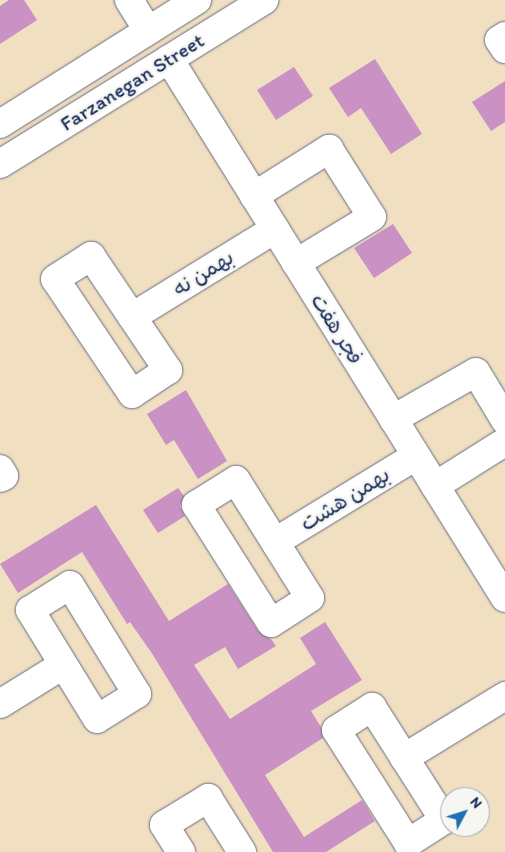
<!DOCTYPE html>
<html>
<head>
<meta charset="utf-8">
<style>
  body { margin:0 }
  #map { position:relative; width:505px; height:852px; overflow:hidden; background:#f1dfc1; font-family:Itim,"Playpen Sans Arabic",sans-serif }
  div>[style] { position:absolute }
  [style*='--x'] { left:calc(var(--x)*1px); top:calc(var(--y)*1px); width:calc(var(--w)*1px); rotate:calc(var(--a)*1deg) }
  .building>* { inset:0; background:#ca91c4 }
  .roads { filter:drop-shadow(0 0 1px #666d81) drop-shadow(0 0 1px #666d81) }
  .minor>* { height:28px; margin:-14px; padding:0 14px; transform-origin:14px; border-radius:14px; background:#fff }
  span { translate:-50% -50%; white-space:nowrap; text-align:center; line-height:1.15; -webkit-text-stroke:5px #f6f6f2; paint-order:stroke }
  .street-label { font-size:21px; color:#1b2f5e }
  .north { position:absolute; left:440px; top:787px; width:50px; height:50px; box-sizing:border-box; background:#f6f6f2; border:1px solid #9ea6b7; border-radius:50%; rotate:50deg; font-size:14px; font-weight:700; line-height:20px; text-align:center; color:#1b2f5e }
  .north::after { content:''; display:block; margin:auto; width:18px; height:22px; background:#1f6fb2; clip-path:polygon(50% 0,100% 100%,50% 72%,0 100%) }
</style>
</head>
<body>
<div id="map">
  <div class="building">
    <div style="clip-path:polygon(9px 0,24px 0,37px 20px,0 44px,0 6px)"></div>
    <div style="clip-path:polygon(375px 59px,422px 134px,391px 154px,361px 108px,348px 117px,329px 88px)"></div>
    <div style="clip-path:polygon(294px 67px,313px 96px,276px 120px,257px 90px)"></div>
    <div style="clip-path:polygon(505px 81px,505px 122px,491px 131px,472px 102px)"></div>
    <div style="clip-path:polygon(393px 224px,412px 253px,374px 278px,354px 248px)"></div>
    <div style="clip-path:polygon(186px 390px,227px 461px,198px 479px,174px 440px,166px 445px,147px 414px)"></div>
    <div style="clip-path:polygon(178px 488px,184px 496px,180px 506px,185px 516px,158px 533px,143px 510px)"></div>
    <div style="clip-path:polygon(96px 505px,169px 621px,228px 584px,258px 631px,271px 639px,276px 646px,238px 669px,225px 647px,194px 665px,230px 719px,316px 664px,300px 638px,325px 622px,362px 680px,311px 711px,321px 727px,323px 738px,265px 775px,304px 837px,362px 800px,375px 821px,326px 852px,273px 852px,153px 655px,130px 622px,127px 624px,82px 552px,18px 593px,0 564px)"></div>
  </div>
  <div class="roads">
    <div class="minor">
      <div style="--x:129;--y:0;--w:36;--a:58"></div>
      <div style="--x:505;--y:36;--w:7;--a:146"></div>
      <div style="--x:499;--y:40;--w:11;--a:56"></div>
      <div style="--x:169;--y:59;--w:635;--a:58.06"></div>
      <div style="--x:0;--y:124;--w:233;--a:-32.2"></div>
      <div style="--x:0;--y:164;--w:311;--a:-31.8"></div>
      <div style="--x:254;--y:196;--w:89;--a:-32.1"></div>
      <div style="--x:329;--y:149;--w:80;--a:57.7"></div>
      <div style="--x:372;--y:217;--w:89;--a:148.8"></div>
      <div style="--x:91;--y:256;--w:138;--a:56"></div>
      <div style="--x:168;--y:370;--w:43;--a:146.3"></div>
      <div style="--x:132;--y:394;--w:138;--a:-123.8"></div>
      <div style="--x:55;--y:279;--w:43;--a:-32.6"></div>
      <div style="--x:132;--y:317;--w:168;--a:-31.6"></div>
      <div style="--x:393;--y:419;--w:95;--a:-29.5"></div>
      <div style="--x:476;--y:372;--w:56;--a:58.9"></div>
      <div style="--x:0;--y:469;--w:8;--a:60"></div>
      <div style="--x:4;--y:476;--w:4;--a:153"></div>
      <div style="--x:236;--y:480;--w:139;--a:57.9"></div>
      <div style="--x:310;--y:598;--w:46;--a:147.3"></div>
      <div style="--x:271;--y:623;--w:140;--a:-122.4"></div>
      <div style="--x:196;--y:505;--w:47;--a:-32"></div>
      <div style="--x:435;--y:486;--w:83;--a:-32.2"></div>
      <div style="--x:275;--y:542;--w:165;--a:-31.4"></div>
      <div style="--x:70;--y:585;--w:128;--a:58.4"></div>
      <div style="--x:137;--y:694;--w:47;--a:148"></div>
      <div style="--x:97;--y:719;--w:128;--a:-121.6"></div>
      <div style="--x:30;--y:610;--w:47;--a:-32"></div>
      <div style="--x:0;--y:704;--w:74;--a:-31.8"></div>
      <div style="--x:372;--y:707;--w:134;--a:57.5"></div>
      <div style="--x:444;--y:820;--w:43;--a:147.4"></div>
      <div style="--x:408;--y:843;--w:134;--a:-122.5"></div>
      <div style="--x:336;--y:730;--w:43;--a:-32.6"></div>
      <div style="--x:404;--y:758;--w:119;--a:-31.5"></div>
      <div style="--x:181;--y:852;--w:32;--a:-122"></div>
      <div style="--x:164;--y:825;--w:52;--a:-31.5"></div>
      <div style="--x:208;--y:798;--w:64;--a:57.8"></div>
    </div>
  </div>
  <div class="street-label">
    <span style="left:132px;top:82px;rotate:-32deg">Farzanegan Street</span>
    <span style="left:203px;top:273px;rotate:-32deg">بهمن نه</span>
    <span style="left:337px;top:329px;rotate:58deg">فجر هفت</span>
    <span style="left:345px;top:499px;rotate:-32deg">بهمن هشت</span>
  </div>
  <div class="north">N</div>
</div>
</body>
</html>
